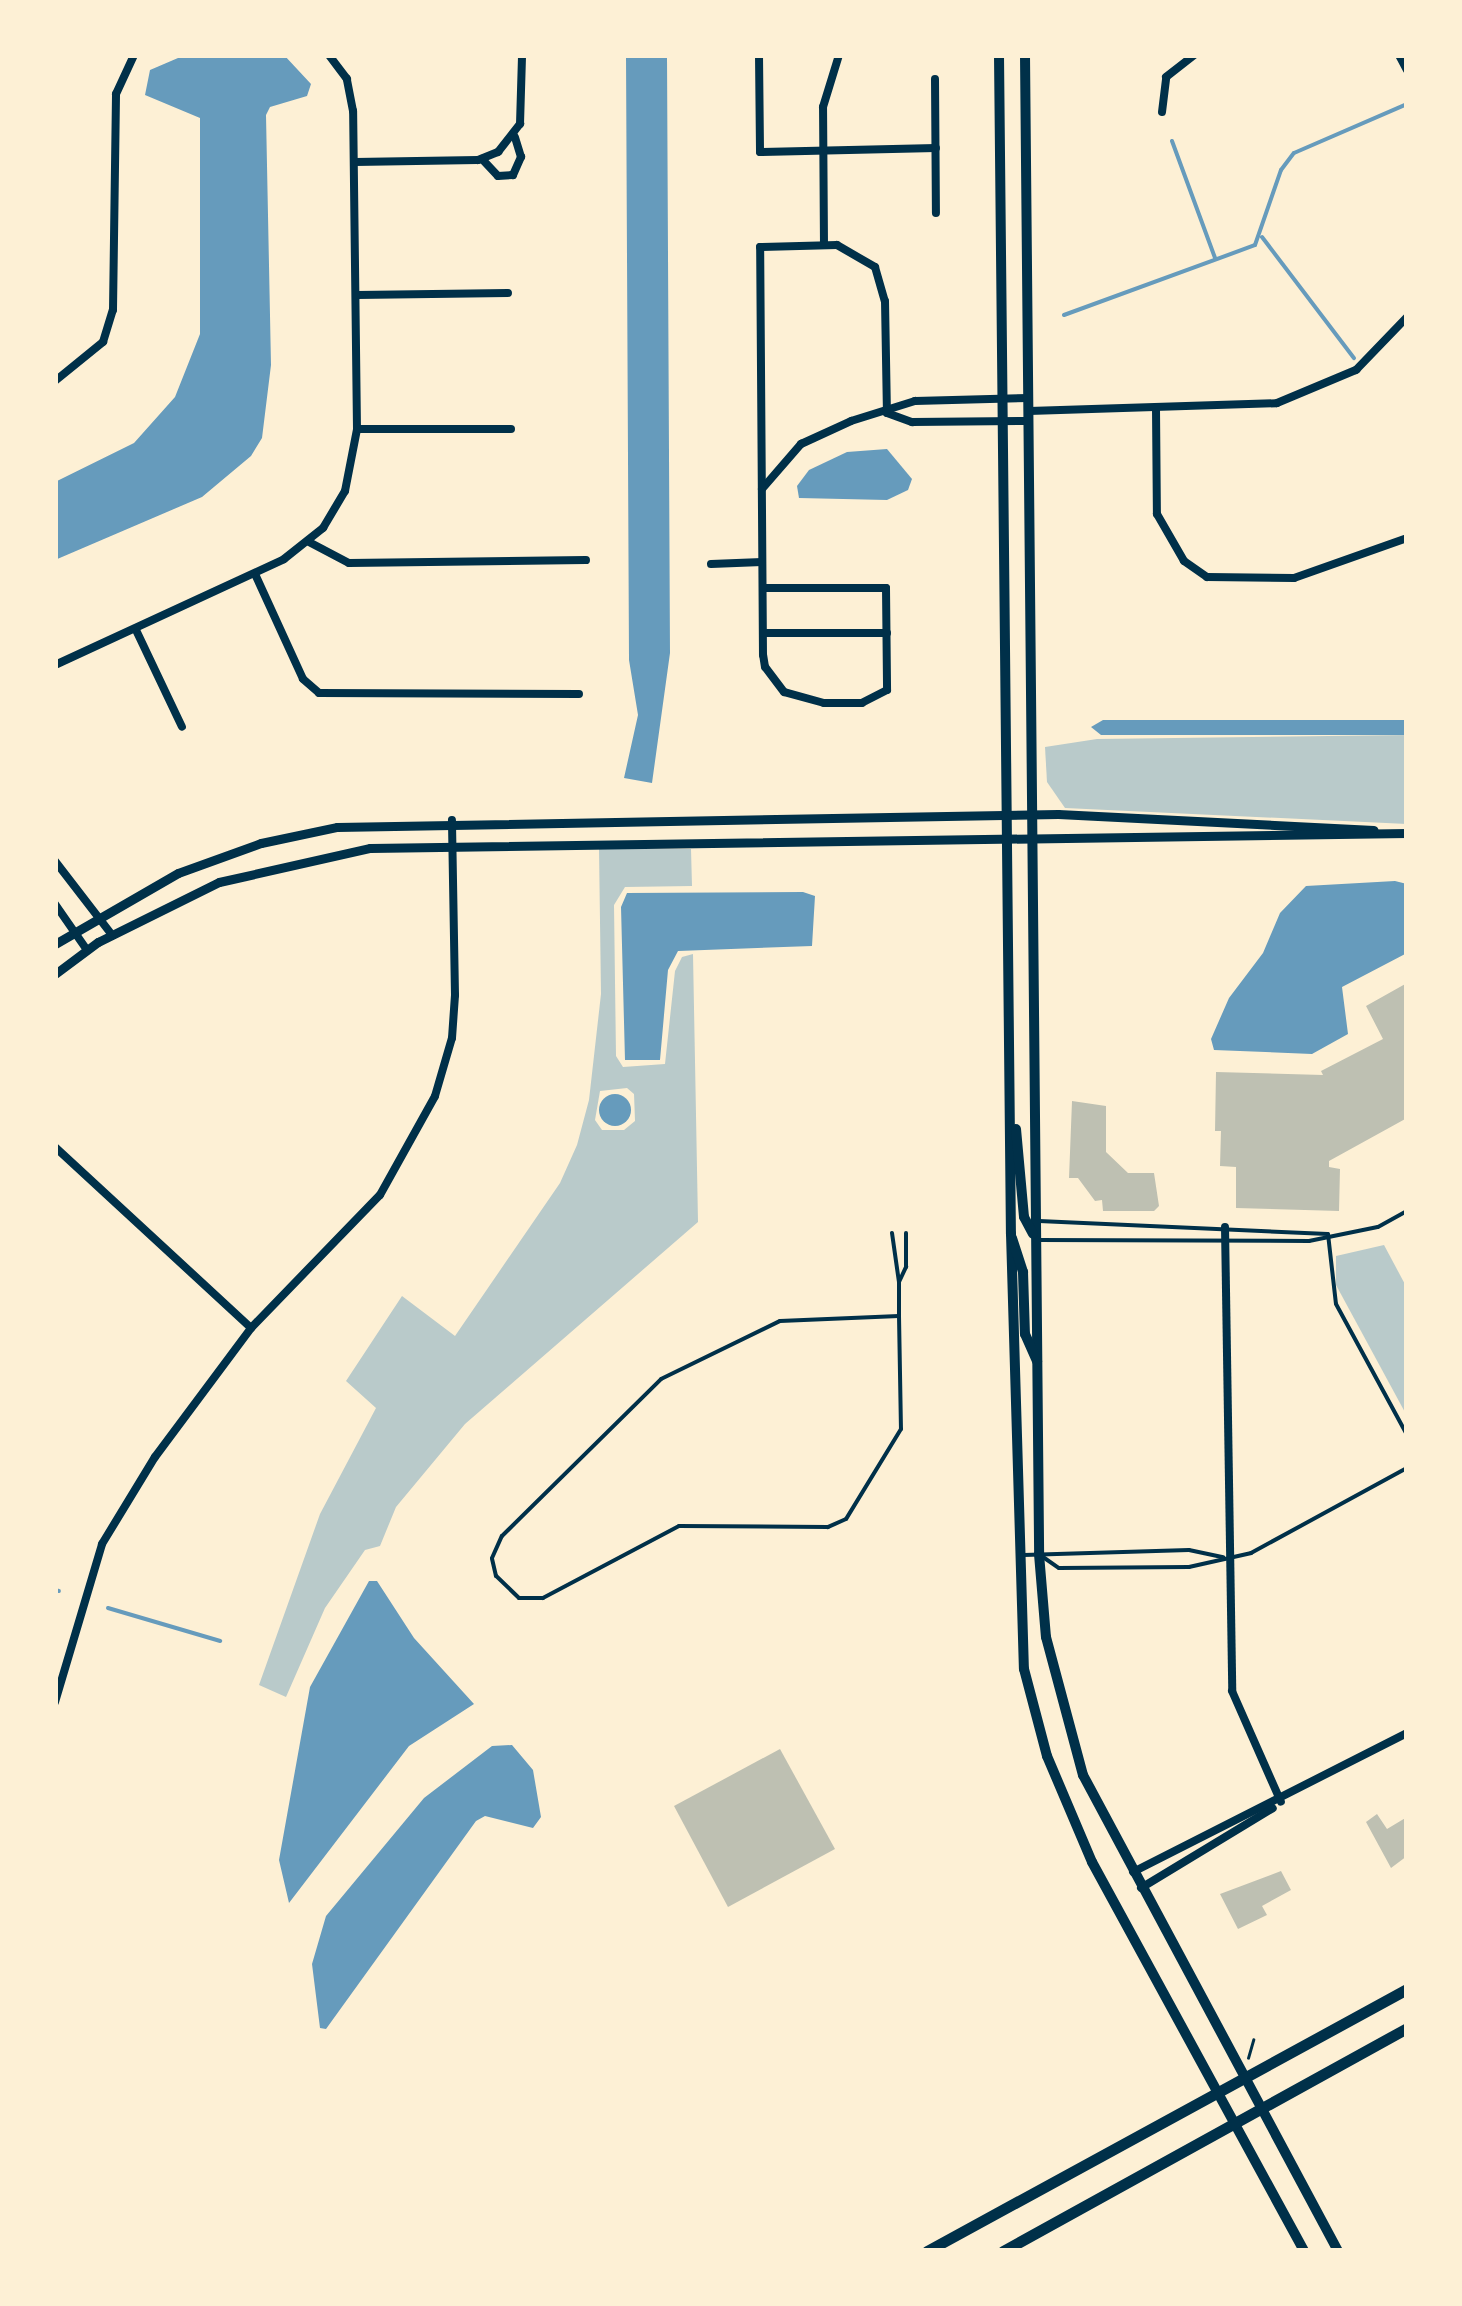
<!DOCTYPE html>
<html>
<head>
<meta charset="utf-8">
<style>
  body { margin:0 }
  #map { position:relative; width:1462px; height:2306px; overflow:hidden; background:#fdf0d5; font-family:"Source Sans 3",sans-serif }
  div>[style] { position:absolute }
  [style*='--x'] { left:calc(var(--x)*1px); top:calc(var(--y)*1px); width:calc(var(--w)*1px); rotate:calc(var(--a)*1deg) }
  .green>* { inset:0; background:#b9caca }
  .water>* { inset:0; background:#669bbc }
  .round { border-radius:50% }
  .stream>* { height:4px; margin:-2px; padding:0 2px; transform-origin:2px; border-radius:2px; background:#669bbc }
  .building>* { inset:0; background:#bec0b2 }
  .path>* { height:2.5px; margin:-1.25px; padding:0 1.25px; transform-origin:1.25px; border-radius:1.25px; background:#003049 }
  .service>* { height:4px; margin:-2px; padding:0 2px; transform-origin:2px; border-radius:2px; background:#003049 }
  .minor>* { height:8px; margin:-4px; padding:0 4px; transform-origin:4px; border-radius:4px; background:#003049 }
  .tertiary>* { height:9px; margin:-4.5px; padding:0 4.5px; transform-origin:4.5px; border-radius:4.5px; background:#003049 }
  .secondary>* { height:10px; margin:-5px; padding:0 5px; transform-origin:5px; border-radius:5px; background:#003049 }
  .primary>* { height:11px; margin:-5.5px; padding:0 5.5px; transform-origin:5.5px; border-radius:5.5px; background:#003049 }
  span { translate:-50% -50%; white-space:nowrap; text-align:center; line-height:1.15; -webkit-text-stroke:10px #fdf0d5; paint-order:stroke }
  .frame { position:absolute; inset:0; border:58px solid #fdf0d5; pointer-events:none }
</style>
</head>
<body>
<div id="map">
  <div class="green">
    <div style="clip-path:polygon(1407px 735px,1407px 824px,1065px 808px,1047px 782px,1045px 747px,1097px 739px)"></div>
    <div style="clip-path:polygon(evenodd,599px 849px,691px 849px,692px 886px,625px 887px,614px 905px,616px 1056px,623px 1067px,665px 1064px,675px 971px,682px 957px,693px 954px,698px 1222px,465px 1424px,396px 1507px,380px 1546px,365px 1550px,325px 1608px,286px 1697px,259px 1685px,320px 1514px,376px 1408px,346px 1381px,402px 1296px,455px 1336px,560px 1183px,577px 1145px,589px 1100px,601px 994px,599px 849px,627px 1088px,634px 1094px,635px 1121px,624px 1130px,602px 1130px,595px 1120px,600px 1091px,627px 1088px)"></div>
    <div style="clip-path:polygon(1384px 1245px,1407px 1288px,1407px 1416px,1336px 1285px,1336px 1256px)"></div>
  </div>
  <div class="water">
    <div style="clip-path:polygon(185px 55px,284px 55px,311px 84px,307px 96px,270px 107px,266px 115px,271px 365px,262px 438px,251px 456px,202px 497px,55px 560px,55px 482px,134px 443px,175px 397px,200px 334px,200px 118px,145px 95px,150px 70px)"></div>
    <div style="clip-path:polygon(626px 55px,667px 55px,670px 653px,652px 783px,624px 778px,638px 715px,629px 660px)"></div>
    <div style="clip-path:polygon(887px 449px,912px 479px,908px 490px,887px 500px,799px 498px,797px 486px,809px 470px,847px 452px)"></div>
    <div style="clip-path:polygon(1103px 720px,1407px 720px,1407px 735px,1101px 735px,1091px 727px)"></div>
    <div style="clip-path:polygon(1395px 881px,1407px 884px,1407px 953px,1342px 987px,1348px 1034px,1312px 1054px,1214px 1050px,1211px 1039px,1229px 998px,1263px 953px,1280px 913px,1306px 886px)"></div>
    <div style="clip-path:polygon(803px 892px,815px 896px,812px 946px,678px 951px,668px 970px,660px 1060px,625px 1060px,621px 907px,627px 893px)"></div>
    <div class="round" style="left:599px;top:1094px;width:32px;height:32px"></div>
    <div style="clip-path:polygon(369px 1581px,377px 1581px,414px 1638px,474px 1704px,409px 1746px,289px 1903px,279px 1860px,310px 1687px)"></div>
    <div style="clip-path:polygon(512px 1745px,533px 1770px,541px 1817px,533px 1828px,485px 1816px,476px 1821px,326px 2029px,320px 2028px,312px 1964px,326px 1916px,424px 1798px,492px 1746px)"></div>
  </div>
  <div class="stream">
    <div style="--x:1172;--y:141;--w:125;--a:69.8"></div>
    <div style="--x:1262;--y:237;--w:152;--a:52.8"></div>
    <div style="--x:1064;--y:315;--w:203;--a:-20.1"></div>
    <div style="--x:1255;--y:245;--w:79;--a:-70.9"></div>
    <div style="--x:1281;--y:170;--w:21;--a:-53"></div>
    <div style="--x:1294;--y:153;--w:121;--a:-23.4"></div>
    <div style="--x:55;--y:1590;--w:4;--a:14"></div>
    <div style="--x:108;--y:1608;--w:117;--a:16.4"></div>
  </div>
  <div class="building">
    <div style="clip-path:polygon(1407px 983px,1407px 1118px,1329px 1161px,1329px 1167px,1340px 1169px,1339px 1211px,1236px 1208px,1236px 1167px,1220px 1166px,1221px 1131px,1215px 1131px,1216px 1072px,1323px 1075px,1321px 1071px,1383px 1039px,1366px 1006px)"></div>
    <div style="clip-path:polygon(1072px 1101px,1106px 1106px,1106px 1152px,1128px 1173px,1154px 1173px,1159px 1206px,1154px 1211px,1103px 1211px,1102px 1200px,1095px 1201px,1078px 1178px,1069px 1178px)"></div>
    <div style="clip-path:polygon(780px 1749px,835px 1849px,728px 1907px,674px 1806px)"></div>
    <div style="clip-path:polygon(1377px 1814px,1387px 1829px,1407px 1817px,1407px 1856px,1391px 1868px,1366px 1822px)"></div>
    <div style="clip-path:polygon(1281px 1871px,1291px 1890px,1262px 1906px,1267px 1915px,1238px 1929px,1220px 1894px)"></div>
  </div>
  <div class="path">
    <div style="--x:1248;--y:2058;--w:19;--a:-74"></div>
  </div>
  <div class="service">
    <div style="--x:1039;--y:1221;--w:289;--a:2.6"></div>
    <div style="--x:892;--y:1233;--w:49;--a:81.9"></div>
    <div style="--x:899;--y:1282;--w:34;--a:90"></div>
    <div style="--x:899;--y:1316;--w:113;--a:89"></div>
    <div style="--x:901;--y:1429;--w:105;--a:121.4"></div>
    <div style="--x:846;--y:1519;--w:20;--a:156"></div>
    <div style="--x:828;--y:1527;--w:149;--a:-179.6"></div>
    <div style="--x:679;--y:1526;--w:154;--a:152.1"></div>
    <div style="--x:543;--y:1598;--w:24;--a:180"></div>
    <div style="--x:519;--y:1598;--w:32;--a:-136"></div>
    <div style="--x:496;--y:1576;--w:18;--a:-103"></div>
    <div style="--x:492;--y:1558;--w:24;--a:-66"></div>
    <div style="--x:502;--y:1536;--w:223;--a:-44.6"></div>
    <div style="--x:661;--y:1379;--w:132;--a:-26"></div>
    <div style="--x:780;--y:1321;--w:119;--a:-2.4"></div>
    <div style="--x:1328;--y:1234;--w:70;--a:83.5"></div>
    <div style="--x:1336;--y:1304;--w:149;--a:61.5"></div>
    <div style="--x:1038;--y:1240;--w:271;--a:0.2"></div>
    <div style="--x:1309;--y:1241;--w:70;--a:-11.5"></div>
    <div style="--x:1378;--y:1227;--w:33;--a:-29"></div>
    <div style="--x:899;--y:1282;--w:17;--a:-65"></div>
    <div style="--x:906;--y:1267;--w:34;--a:-90"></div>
    <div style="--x:1024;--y:1555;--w:165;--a:-1.7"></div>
    <div style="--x:1189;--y:1550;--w:35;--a:12"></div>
    <div style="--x:1043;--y:1557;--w:19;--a:35"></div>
    <div style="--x:1059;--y:1568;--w:130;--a:-0.4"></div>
    <div style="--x:1189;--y:1567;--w:64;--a:-12.7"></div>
    <div style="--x:1251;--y:1553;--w:178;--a:-28.6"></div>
  </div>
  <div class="minor">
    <div style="--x:759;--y:55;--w:97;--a:89.4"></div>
    <div style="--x:760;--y:152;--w:176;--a:-1.3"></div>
    <div style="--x:1399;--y:55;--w:17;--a:62"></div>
    <div style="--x:935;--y:79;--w:134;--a:89.6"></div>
    <div style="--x:1162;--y:112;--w:35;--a:-83"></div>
    <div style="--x:1166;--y:77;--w:36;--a:-38"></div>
    <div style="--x:482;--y:159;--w:23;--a:47"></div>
    <div style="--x:498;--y:176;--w:15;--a:-4"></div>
    <div style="--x:513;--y:175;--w:20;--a:-66"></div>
    <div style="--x:521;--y:157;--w:21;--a:-107"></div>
    <div style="--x:355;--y:162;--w:123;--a:-0.9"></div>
    <div style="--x:478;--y:160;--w:22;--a:-22"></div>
    <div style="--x:498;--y:152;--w:36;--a:-52"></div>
    <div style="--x:520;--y:124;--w:69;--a:-88.3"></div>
    <div style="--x:824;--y:245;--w:138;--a:-90.4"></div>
    <div style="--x:823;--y:107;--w:54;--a:-72.9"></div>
    <div style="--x:357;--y:295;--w:151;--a:-0.8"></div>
    <div style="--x:55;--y:381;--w:62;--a:-39.1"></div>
    <div style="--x:103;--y:342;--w:34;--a:-73"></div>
    <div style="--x:113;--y:310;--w:216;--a:-89.2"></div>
    <div style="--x:116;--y:94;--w:43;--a:-65.2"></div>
    <div style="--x:1156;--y:409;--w:105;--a:89.5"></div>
    <div style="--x:1157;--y:514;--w:54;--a:60.1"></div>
    <div style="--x:1184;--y:561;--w:28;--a:35"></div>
    <div style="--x:1207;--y:577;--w:87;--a:0.7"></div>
    <div style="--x:1294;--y:578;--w:120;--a:-19.5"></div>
    <div style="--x:1029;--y:411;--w:248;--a:-1.8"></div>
    <div style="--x:1277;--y:403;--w:86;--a:-22.7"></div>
    <div style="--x:1356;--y:370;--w:74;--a:-46.1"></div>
    <div style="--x:887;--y:413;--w:27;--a:20"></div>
    <div style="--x:912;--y:422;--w:117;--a:-0.5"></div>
    <div style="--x:357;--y:429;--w:154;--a:0"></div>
    <div style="--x:762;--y:489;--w:60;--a:-49.1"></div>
    <div style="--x:801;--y:444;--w:55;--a:-24.7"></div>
    <div style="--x:851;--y:421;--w:67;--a:-17.4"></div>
    <div style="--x:915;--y:401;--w:114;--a:-1.5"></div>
    <div style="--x:309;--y:542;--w:45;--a:27.7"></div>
    <div style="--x:349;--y:563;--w:237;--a:-0.7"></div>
    <div style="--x:711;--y:564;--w:51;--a:-2.2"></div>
    <div style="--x:255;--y:574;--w:115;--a:65.4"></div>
    <div style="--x:303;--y:679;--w:21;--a:41"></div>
    <div style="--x:319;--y:693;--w:260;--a:0.2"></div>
    <div style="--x:763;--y:588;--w:123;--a:0"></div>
    <div style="--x:886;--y:588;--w:102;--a:89.4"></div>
    <div style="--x:887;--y:690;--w:28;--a:153"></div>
    <div style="--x:862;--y:703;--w:38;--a:180"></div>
    <div style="--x:824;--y:703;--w:41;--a:-164.6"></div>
    <div style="--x:784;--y:692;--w:31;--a:-127"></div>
    <div style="--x:765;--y:667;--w:12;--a:-99"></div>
    <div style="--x:763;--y:655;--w:408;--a:-90.4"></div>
    <div style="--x:760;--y:247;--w:77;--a:-1.5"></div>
    <div style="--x:837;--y:245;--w:44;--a:30.1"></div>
    <div style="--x:875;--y:267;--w:35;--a:74"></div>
    <div style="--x:885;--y:301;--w:112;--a:89"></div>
    <div style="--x:136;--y:630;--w:107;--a:64.6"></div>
    <div style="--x:763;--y:633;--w:124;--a:0"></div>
    <div style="--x:55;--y:665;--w:252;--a:-24.8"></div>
    <div style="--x:284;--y:559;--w:50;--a:-38.5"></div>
    <div style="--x:323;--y:528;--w:43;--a:-59.3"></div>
    <div style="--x:345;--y:491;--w:63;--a:-79"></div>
    <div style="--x:357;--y:429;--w:318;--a:-90.7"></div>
    <div style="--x:353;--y:111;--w:33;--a:-101"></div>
    <div style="--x:347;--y:79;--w:30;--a:-127"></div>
    <div style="--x:55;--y:861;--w:93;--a:52.4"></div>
    <div style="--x:55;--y:904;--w:56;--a:55.2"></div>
    <div style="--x:55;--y:1147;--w:267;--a:42.7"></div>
    <div style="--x:1225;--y:1227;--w:464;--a:89.1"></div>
    <div style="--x:1232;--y:1691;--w:121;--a:66.2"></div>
    <div style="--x:55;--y:1702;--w:165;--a:-73.4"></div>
    <div style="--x:102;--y:1544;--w:102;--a:-58.7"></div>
    <div style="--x:155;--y:1457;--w:161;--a:-53.3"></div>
    <div style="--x:251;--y:1328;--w:185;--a:-45.9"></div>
    <div style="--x:380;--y:1195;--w:113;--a:-60.9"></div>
    <div style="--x:435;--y:1096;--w:60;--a:-73.7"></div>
    <div style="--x:452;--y:1038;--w:43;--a:-86"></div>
    <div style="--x:455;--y:995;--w:175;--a:-91"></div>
    <div style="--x:1133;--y:1872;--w:307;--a:-26.9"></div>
    <div style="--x:1141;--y:1888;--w:154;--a:-31.2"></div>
  </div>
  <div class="tertiary">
    <div style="--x:55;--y:944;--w:142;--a:-30"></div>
    <div style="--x:178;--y:873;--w:88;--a:-19.9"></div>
    <div style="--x:261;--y:843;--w:78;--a:-11.9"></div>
    <div style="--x:337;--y:827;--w:721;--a:-1.03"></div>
    <div style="--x:1058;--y:814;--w:316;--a:2.9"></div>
    <div style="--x:55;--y:974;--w:54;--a:-36.7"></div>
    <div style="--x:98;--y:942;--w:135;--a:-26.4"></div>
    <div style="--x:219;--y:882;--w:155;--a:-12.7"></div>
    <div style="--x:370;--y:848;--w:1037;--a:-0.83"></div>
  </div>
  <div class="secondary">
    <div style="--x:999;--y:55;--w:1179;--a:89.42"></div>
    <div style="--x:1011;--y:1234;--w:435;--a:88.3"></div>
    <div style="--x:1024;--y:1669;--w:90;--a:75.2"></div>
    <div style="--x:1047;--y:1756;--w:115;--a:67"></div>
    <div style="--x:1092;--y:1862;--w:443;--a:61.4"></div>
    <div style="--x:1025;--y:55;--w:1499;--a:89.46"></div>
    <div style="--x:1039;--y:1554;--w:83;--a:85.2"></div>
    <div style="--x:1046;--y:1637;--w:143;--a:75"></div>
    <div style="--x:1083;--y:1775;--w:540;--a:61.82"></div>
    <div style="--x:1016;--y:1129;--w:88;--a:84.8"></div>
    <div style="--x:1024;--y:1217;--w:19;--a:62"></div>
    <div style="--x:1012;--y:1238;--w:36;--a:72"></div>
    <div style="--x:1023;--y:1272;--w:62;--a:88.2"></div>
    <div style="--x:1025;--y:1334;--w:30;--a:66"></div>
  </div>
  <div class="primary">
    <div style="--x:927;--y:2251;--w:547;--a:-28.63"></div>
    <div style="--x:1003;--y:2251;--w:461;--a:-28.9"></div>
  </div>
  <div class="frame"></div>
</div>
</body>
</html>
